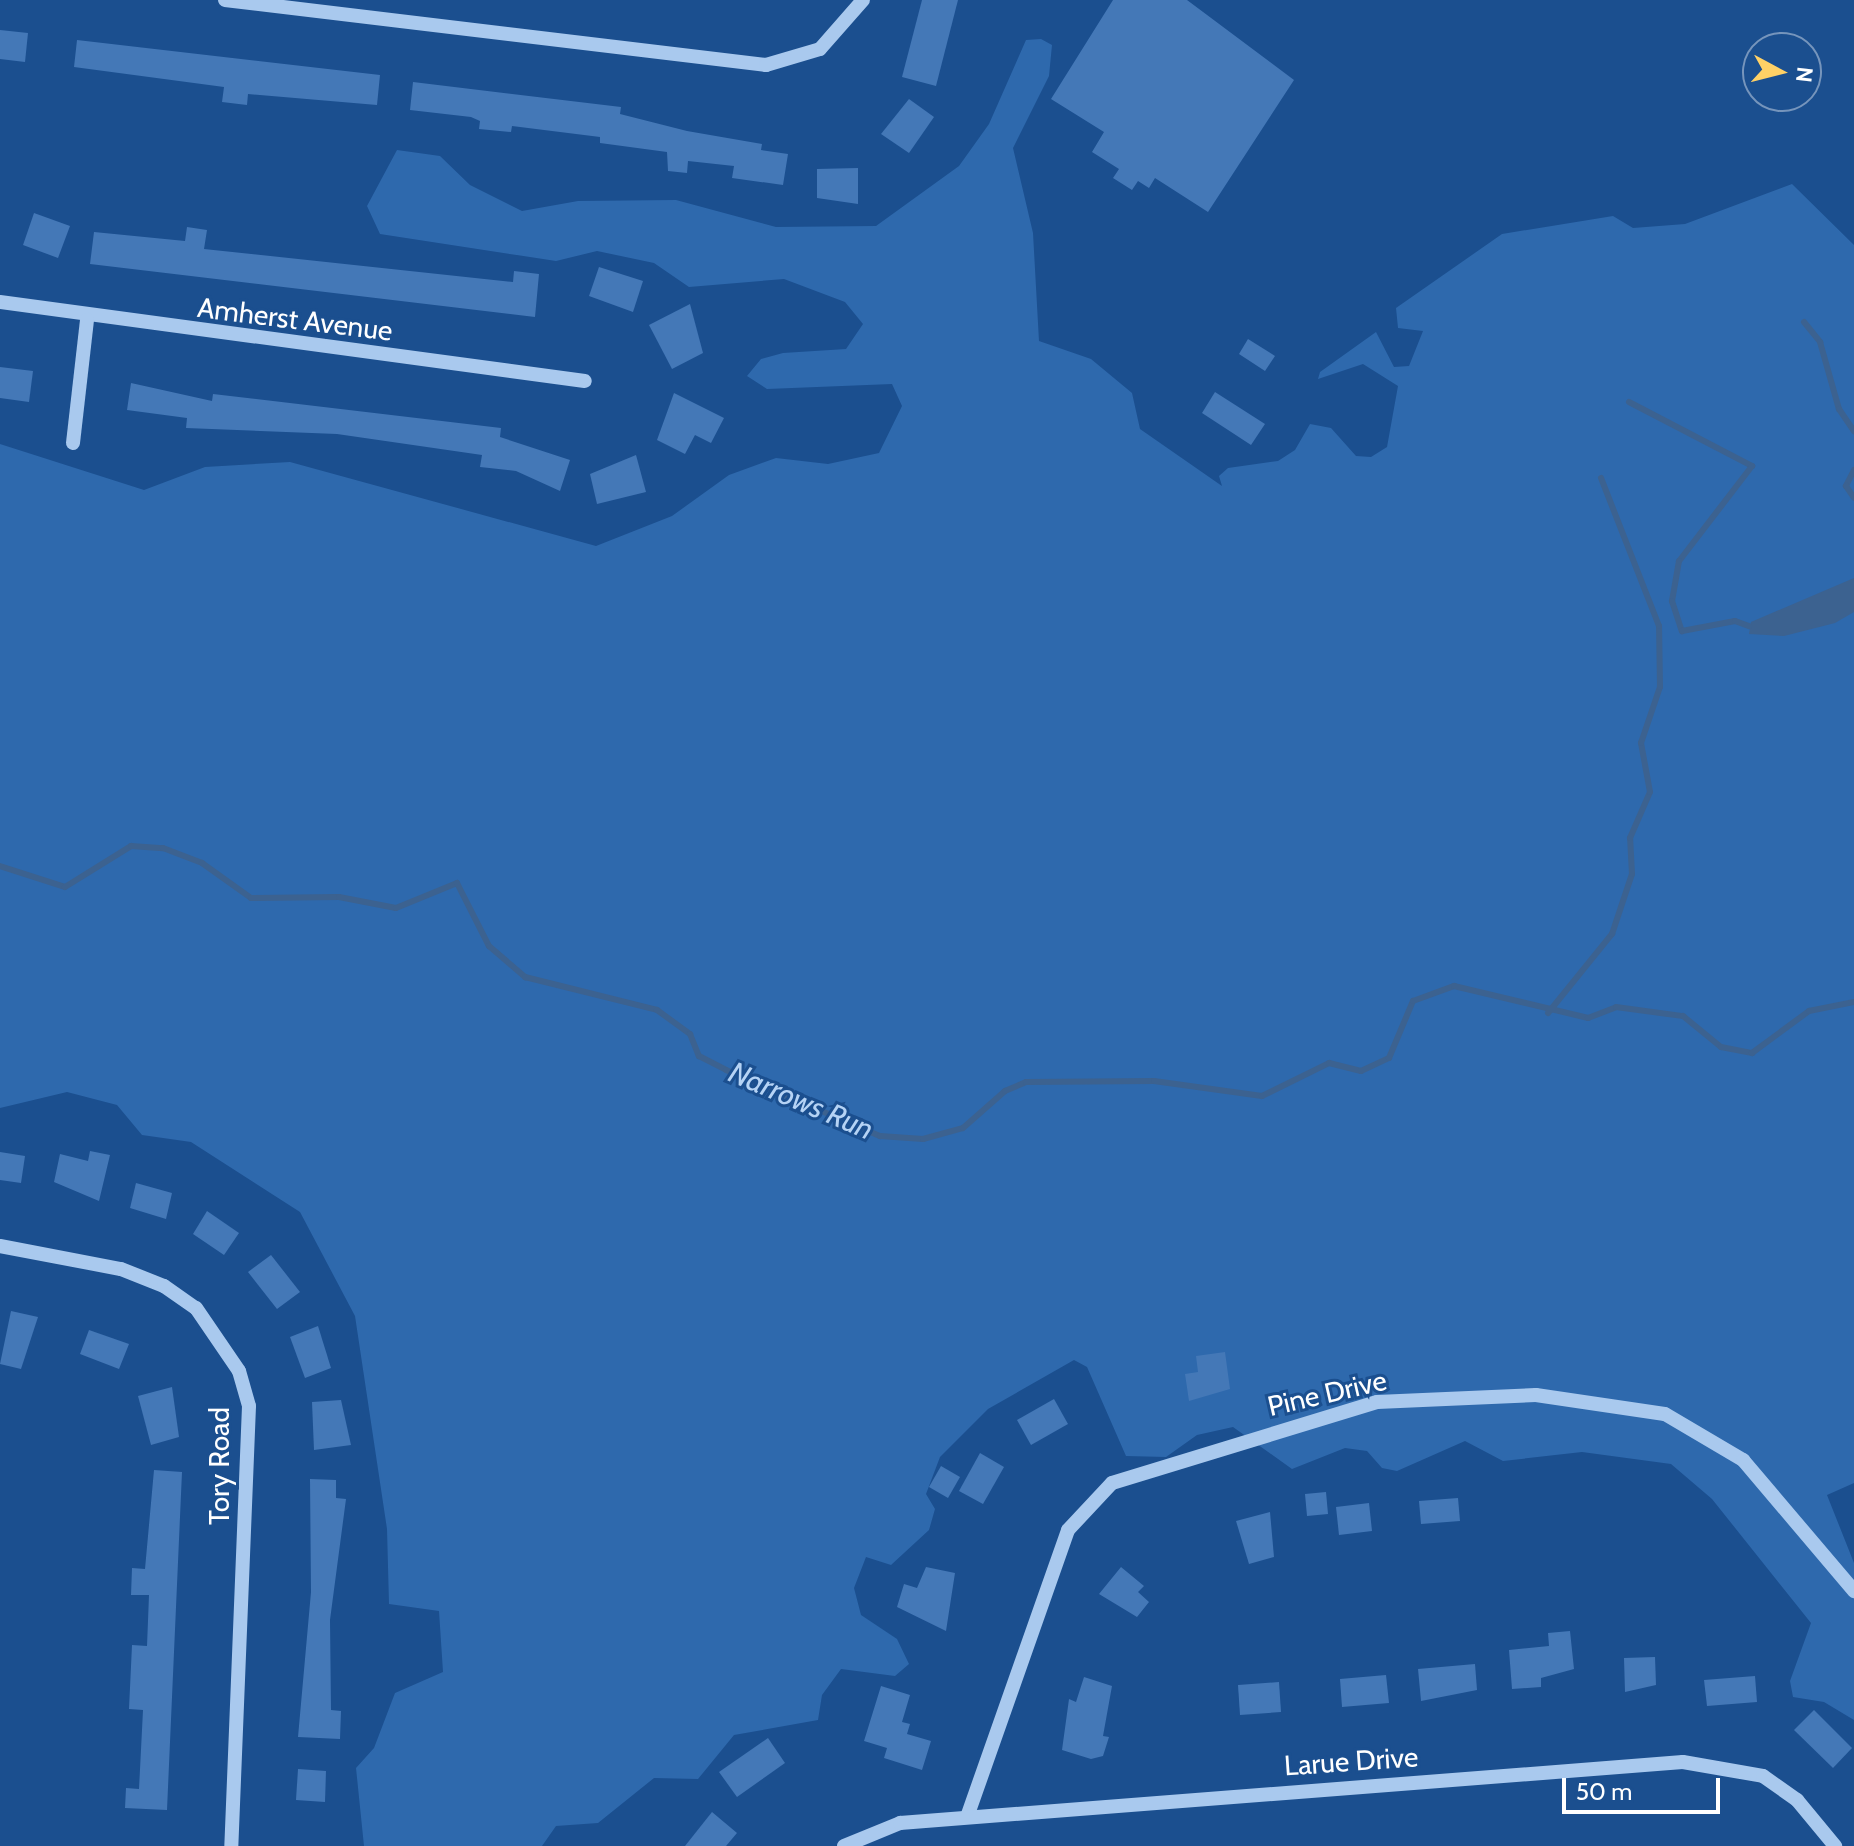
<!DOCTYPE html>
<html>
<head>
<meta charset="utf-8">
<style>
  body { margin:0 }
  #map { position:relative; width:1854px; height:1846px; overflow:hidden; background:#1b4f8f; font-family:Cabin,sans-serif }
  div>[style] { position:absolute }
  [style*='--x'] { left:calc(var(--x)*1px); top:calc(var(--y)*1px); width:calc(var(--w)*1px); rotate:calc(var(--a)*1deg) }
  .green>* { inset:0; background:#2e69ad }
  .water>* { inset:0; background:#3c6290 }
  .stream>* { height:6px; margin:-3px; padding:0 3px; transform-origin:3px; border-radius:3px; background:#3c6290 }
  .building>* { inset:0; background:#4478b7 }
  .minor>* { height:14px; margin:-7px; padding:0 7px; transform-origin:7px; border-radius:7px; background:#a9c9ee }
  span { translate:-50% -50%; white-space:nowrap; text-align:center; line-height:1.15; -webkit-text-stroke:6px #1b4f8f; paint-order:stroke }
  .street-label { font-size:28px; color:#fff }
  .water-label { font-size:30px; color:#b5d3f5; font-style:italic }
  .north { position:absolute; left:1742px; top:32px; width:80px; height:80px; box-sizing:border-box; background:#1b4f8f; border:2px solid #7695bc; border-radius:50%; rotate:97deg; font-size:22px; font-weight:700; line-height:32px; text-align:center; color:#fff }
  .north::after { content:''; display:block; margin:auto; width:28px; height:36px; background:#ffd166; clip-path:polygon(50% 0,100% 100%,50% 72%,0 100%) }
  .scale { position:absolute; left:1562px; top:1778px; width:158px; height:36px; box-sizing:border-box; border:4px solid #fff; border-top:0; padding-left:10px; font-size:24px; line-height:28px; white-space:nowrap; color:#fff; -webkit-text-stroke:6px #1b4f8f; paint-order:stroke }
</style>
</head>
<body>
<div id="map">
  <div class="green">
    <div style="clip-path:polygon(1041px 39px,1052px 45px,1049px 76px,1013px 148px,1033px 233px,1039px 341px,1091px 359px,1132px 393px,1140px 429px,1222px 486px,1219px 476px,1228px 468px,1278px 461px,1295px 450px,1310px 424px,1331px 428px,1356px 456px,1371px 457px,1387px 447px,1398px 386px,1363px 364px,1318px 379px,1320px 372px,1376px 332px,1394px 367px,1409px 366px,1423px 331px,1398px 328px,1396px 308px,1502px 234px,1613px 216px,1633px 228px,1685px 224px,1792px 184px,1854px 245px,1854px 1483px,1827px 1495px,1854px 1563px,1854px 1720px,1824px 1702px,1793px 1697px,1790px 1681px,1811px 1623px,1712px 1499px,1671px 1464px,1582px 1452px,1503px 1461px,1465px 1441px,1397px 1471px,1382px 1468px,1367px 1451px,1345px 1448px,1292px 1469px,1233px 1427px,1197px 1435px,1166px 1457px,1126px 1456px,1087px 1367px,1074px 1360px,988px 1409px,940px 1457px,926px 1494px,935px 1509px,929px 1530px,891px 1565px,866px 1557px,854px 1588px,861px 1615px,897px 1639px,909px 1664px,895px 1676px,841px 1669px,822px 1695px,818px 1720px,734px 1735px,698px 1779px,654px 1778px,598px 1823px,556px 1826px,542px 1846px,364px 1846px,356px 1768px,374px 1748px,395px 1693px,443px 1672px,439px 1611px,389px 1604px,387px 1529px,355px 1316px,300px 1212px,191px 1142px,142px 1135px,117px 1105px,67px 1092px,0 1108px,0 444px,144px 490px,205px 467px,290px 462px,596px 546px,672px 516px,729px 475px,776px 458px,828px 464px,879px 453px,902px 406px,892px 384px,767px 389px,747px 376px,761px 359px,783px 353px,846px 349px,863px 324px,845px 302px,784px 279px,689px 287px,654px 263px,597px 251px,556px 261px,380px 234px,367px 206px,397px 150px,440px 156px,470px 185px,522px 211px,578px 201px,676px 200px,776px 227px,876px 226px,959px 166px,989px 124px,1026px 40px)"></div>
  </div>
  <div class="water">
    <div style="clip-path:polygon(1854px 578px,1854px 612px,1835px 623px,1784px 636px,1749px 634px,1751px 622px)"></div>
  </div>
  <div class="stream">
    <div style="--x:1804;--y:322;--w:26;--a:51"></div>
    <div style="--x:1820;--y:342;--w:70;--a:74.2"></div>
    <div style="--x:1839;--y:409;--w:27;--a:56"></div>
    <div style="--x:1629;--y:402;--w:139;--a:27.5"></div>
    <div style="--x:1752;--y:466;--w:120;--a:127.5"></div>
    <div style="--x:1679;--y:561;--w:41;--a:99.9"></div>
    <div style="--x:1672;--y:601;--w:32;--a:72"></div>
    <div style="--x:1682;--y:631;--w:54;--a:-10.7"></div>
    <div style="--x:1735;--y:621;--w:15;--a:20"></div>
    <div style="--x:1854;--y:470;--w:18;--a:117"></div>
    <div style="--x:1846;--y:486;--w:14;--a:56"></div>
    <div style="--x:0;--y:866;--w:68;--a:17.9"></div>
    <div style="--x:65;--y:887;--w:78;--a:-31.8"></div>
    <div style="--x:131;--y:846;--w:32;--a:4"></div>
    <div style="--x:163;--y:848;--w:42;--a:21"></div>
    <div style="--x:202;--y:863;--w:60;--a:35.5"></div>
    <div style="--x:251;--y:898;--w:88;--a:-0.7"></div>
    <div style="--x:339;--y:897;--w:58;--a:10.9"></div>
    <div style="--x:396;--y:908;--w:66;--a:-22.3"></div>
    <div style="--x:457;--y:883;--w:71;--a:63.1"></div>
    <div style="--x:489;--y:946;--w:48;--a:40.7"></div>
    <div style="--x:525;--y:977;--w:136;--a:14"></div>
    <div style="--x:657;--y:1010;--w:41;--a:36"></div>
    <div style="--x:690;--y:1034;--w:24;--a:68"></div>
    <div style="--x:699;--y:1056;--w:30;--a:27"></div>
    <div style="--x:726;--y:1070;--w:168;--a:23.2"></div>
    <div style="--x:880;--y:1136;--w:43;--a:4"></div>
    <div style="--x:923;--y:1139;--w:41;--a:-15.4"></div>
    <div style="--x:963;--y:1128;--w:56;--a:-41.4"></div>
    <div style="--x:1005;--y:1091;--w:23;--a:-23"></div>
    <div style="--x:1026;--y:1082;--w:128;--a:-0.4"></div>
    <div style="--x:1154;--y:1081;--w:109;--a:7.9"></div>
    <div style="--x:1262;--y:1096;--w:75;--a:-26.2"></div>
    <div style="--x:1329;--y:1063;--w:33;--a:14"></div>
    <div style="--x:1361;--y:1071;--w:31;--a:-25"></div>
    <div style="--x:1389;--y:1058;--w:62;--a:-67.2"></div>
    <div style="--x:1413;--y:1001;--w:44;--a:-20.1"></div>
    <div style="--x:1454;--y:986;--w:138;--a:13.4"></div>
    <div style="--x:1588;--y:1018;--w:30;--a:-21"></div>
    <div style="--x:1616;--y:1007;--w:68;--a:7.7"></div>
    <div style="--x:1683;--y:1016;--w:49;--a:39.2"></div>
    <div style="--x:1721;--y:1047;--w:32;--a:11"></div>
    <div style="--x:1752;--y:1053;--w:71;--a:-36.4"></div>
    <div style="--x:1809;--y:1011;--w:46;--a:-11.3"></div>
    <div style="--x:1548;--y:1013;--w:102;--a:-51"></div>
    <div style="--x:1612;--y:934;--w:63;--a:-71.6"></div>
    <div style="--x:1632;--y:874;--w:36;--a:-93"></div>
    <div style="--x:1630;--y:838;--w:50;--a:-66.5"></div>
    <div style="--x:1650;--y:792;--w:50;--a:-100.4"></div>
    <div style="--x:1641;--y:743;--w:59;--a:-71.3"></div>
    <div style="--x:1660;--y:687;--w:61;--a:-90.9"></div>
    <div style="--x:1659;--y:626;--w:159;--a:-111.4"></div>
  </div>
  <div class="building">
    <div style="clip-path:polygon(922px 0,958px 0,936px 86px,902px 77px)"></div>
    <div style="clip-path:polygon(1113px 0,1187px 0,1294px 80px,1208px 212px,1155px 178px,1149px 188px,1138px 181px,1132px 190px,1113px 178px,1119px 169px,1092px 152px,1104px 132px,1051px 99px)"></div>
    <div style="clip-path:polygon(0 30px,28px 33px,25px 62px,0 59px)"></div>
    <div style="clip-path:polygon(77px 40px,380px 75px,377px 105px,248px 94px,247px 105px,222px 102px,224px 87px,74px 67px)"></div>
    <div style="clip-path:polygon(413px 82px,621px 107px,620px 114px,687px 131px,762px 144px,761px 150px,788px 154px,783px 185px,732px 178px,734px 166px,688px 161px,687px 173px,668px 171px,667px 152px,600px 143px,600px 137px,512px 126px,511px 132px,479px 129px,480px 121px,471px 117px,410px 110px)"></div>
    <div style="clip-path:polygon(909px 99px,934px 117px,909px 153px,881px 134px)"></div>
    <div style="clip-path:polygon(858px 168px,858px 204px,817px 198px,817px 169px)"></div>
    <div style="clip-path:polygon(34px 213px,70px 226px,58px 258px,23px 245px)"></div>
    <div style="clip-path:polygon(187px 227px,207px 230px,204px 249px,513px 282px,514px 271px,539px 274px,535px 317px,90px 264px,94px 232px,185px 241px)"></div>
    <div style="clip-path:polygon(599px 267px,643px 281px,633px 312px,589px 296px)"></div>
    <div style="clip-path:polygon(690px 304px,703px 353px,672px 369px,649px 325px)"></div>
    <div style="clip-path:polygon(1248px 339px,1275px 356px,1265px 371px,1239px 354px)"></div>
    <div style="clip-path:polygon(0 367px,33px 371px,29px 402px,0 398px)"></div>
    <div style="clip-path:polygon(131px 383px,212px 401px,213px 394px,501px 428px,500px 437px,570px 460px,560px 491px,516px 471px,480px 467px,482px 455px,337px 434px,186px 428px,187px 418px,127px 410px)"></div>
    <div style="clip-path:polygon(1215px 392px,1265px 424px,1251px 445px,1202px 413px)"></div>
    <div style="clip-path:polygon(674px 393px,724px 418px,711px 443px,695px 435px,685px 454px,657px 440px)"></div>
    <div style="clip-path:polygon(636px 455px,646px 492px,597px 504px,590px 474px)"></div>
    <div style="clip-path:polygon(90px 1151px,110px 1155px,99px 1201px,54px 1182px,60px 1154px,88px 1161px)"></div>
    <div style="clip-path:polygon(0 1152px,25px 1156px,21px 1183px,0 1180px)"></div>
    <div style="clip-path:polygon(136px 1183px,172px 1193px,166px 1219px,130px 1208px)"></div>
    <div style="clip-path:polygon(207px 1211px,239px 1233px,224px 1255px,193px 1234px)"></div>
    <div style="clip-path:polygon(271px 1255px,300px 1292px,277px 1309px,248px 1272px)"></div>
    <div style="clip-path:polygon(11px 1311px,38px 1317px,21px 1369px,0 1364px)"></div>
    <div style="clip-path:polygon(318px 1326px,331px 1368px,305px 1378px,290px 1337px)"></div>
    <div style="clip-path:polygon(89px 1330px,129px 1344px,119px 1369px,80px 1354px)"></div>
    <div style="clip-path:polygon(1225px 1352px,1230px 1389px,1189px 1401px,1185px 1374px,1198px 1372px,1196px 1356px)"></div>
    <div style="clip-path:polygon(172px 1387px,179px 1437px,151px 1445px,138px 1396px)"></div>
    <div style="clip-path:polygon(1054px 1399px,1068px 1424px,1031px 1445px,1017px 1420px)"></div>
    <div style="clip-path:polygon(341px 1400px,351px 1445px,314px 1450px,312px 1402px)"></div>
    <div style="clip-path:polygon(980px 1453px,1004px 1467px,983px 1504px,959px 1491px)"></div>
    <div style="clip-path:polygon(941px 1466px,960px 1477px,948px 1498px,929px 1487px)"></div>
    <div style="clip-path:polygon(154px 1470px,182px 1472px,167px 1810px,125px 1808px,126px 1788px,139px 1789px,143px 1710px,129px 1709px,132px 1645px,147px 1646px,149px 1595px,131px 1595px,132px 1568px,145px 1569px)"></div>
    <div style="clip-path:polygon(310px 1479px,336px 1480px,336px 1498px,346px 1499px,330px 1620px,331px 1710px,341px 1711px,340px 1739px,298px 1737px,311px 1592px)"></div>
    <div style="clip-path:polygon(1326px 1492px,1328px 1514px,1307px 1516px,1305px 1494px)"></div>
    <div style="clip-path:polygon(1458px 1498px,1460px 1521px,1421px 1524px,1419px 1501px)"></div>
    <div style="clip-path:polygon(1369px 1503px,1372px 1531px,1339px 1535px,1336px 1507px)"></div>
    <div style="clip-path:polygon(1270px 1512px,1274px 1557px,1249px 1564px,1236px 1521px)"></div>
    <div style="clip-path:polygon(926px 1567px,955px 1573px,946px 1631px,897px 1607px,904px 1584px,917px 1588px)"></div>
    <div style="clip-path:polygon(1121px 1567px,1144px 1586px,1138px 1592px,1149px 1602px,1137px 1617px,1099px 1594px)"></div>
    <div style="clip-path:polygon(1570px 1631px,1574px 1669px,1541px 1678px,1541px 1687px,1512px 1689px,1509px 1650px,1549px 1646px,1548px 1633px)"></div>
    <div style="clip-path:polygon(1655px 1657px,1656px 1685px,1625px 1692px,1624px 1658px)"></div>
    <div style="clip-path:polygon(1475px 1664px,1477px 1690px,1421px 1701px,1418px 1669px)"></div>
    <div style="clip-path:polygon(1386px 1675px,1389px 1703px,1342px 1707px,1340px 1679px)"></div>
    <div style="clip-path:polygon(1755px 1676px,1757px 1702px,1707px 1706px,1704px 1680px)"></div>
    <div style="clip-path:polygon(1084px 1677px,1112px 1686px,1103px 1736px,1109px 1737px,1103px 1756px,1091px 1759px,1062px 1750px,1069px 1699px,1076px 1702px)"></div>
    <div style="clip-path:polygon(1279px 1682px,1281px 1712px,1240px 1715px,1238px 1685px)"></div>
    <div style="clip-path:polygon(881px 1686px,910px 1695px,902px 1722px,910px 1724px,907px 1734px,931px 1741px,922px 1770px,884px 1758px,887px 1748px,864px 1741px)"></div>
    <div style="clip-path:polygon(1814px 1710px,1852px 1748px,1833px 1768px,1794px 1730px)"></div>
    <div style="clip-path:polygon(768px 1738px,785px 1763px,737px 1797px,719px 1772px)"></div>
    <div style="clip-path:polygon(298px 1769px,326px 1771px,325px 1802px,296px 1800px)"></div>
    <div style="clip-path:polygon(712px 1812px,737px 1833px,726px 1846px,685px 1846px)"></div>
  </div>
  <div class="minor">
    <div style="--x:225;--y:0;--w:545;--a:6.85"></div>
    <div style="--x:766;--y:65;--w:56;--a:-16.5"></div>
    <div style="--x:820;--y:49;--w:65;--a:-48.7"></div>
    <div style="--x:0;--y:302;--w:590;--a:7.69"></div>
    <div style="--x:73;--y:443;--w:124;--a:-83.5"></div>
    <div style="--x:0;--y:1246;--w:123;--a:10.8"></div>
    <div style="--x:121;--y:1269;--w:46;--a:21.6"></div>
    <div style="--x:164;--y:1286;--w:39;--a:35"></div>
    <div style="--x:196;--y:1308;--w:76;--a:55.7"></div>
    <div style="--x:239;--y:1371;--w:36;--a:74"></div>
    <div style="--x:249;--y:1406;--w:440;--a:92.3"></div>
    <div style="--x:967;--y:1817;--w:304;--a:-70.6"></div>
    <div style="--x:1068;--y:1530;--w:64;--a:-46.9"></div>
    <div style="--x:1112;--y:1483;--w:277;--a:-17"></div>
    <div style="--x:1377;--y:1402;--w:159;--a:-2.5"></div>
    <div style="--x:1536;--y:1395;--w:130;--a:8.4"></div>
    <div style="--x:1665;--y:1414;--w:91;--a:30.5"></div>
    <div style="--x:1743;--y:1460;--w:172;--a:49.7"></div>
    <div style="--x:844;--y:1846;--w:61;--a:-22.3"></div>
    <div style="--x:900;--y:1823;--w:785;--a:-4.45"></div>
    <div style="--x:1683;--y:1762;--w:81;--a:9.9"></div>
    <div style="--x:1763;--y:1776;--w:42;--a:35.2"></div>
    <div style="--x:1797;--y:1800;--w:60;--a:50.4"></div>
  </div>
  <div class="street-label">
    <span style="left:295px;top:319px;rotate:7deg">Amherst Avenue</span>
    <span style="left:1327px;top:1393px;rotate:-13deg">Pine Drive</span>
    <span style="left:219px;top:1466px;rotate:-90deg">Tory Road</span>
    <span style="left:1351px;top:1761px;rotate:-4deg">Larue Drive</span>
  </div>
  <div class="water-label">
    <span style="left:801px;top:1101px;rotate:23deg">Narrows Run</span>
  </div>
  <div class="north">N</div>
  <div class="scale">50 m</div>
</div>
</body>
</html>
